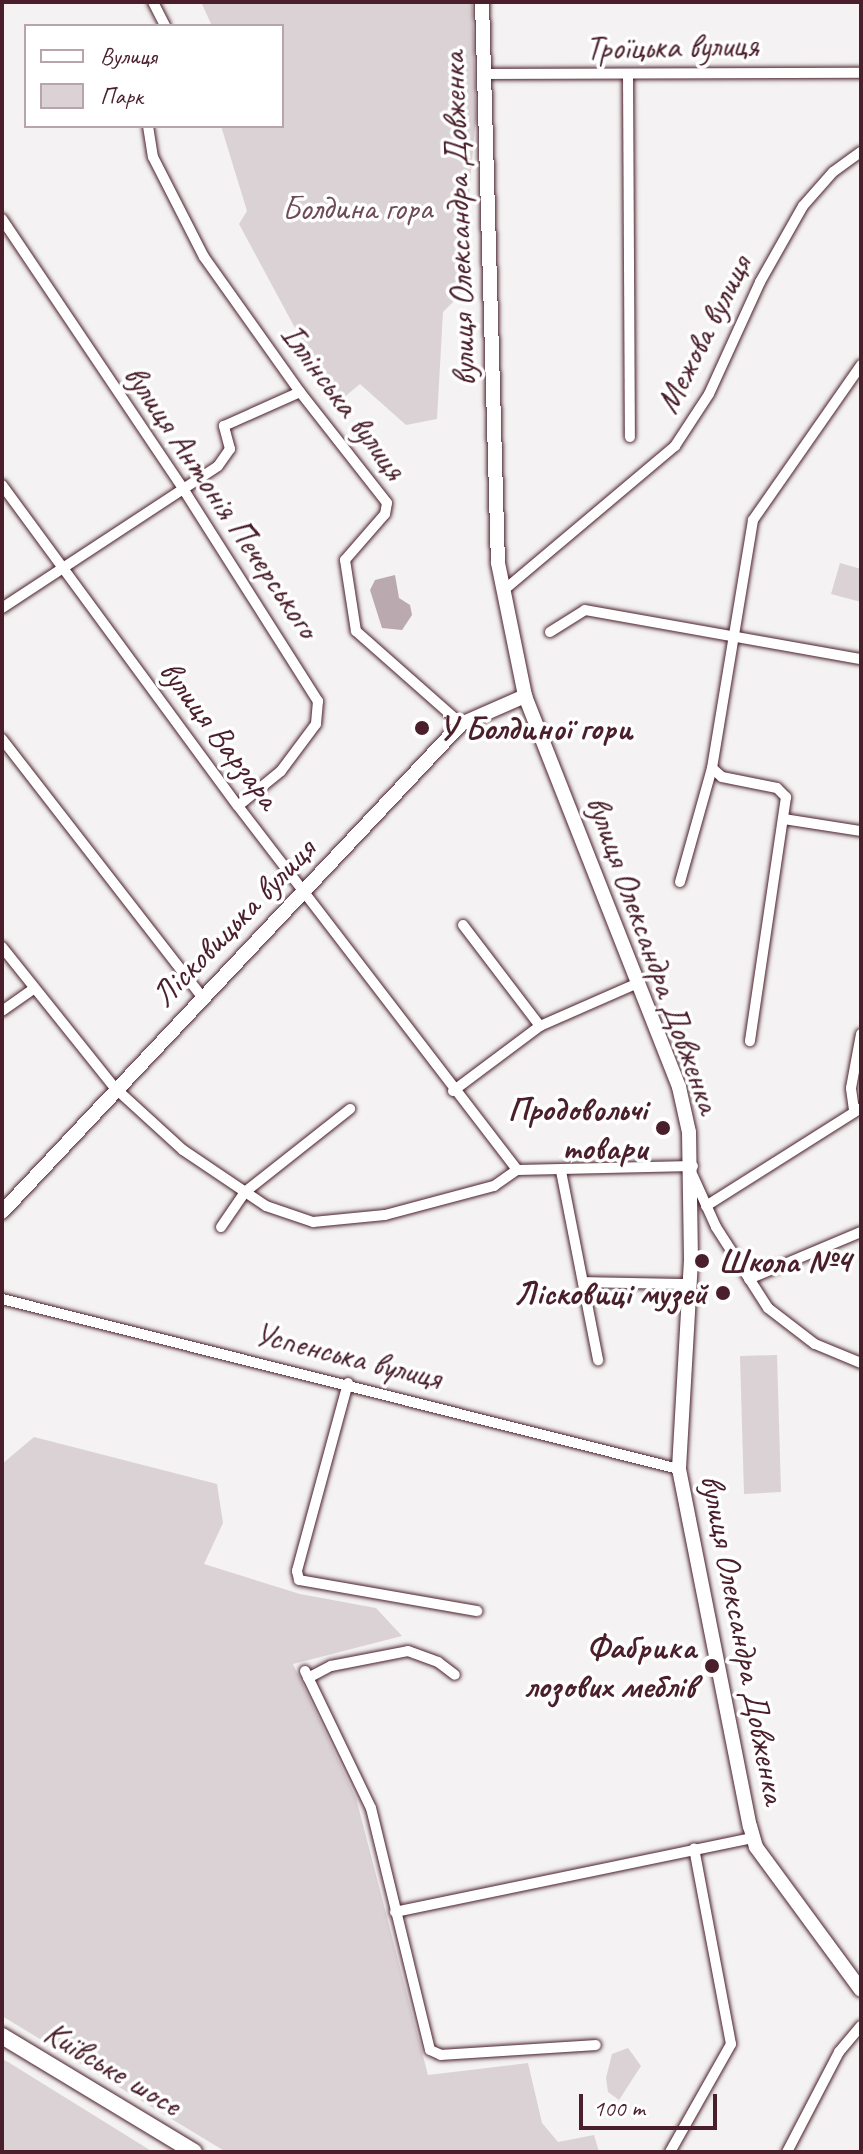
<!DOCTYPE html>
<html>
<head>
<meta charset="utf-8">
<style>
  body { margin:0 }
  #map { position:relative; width:863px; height:2154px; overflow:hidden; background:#f4f2f2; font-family:Caveat,sans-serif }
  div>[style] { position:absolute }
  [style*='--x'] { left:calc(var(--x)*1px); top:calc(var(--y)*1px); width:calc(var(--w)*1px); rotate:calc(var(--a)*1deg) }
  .green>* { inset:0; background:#dbd2d5 }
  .water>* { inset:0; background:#baa9ae }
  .roads { filter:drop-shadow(0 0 2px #4a1f2b) drop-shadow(0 0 2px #4a1f2b) }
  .street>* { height:10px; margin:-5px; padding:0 5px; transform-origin:5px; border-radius:5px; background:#fff }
  .secondary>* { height:14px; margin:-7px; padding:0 7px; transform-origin:7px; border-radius:7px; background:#fff }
  .primary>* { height:16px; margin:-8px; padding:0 8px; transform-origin:8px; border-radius:8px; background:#fff }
  .dots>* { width:22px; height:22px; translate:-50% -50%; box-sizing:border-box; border:4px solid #fff; border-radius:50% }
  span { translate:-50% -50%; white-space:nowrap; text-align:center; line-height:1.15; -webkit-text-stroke:7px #fff; paint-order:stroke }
  .street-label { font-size:34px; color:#4a1f2b }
  .park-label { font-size:34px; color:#6e4c56 }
  .poi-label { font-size:34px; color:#4a1f2b; font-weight:700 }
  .left { translate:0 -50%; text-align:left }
  .right { translate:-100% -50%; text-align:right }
  .frame { position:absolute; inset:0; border:4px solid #4a1f2b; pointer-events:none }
  .legend { position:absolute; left:24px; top:24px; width:260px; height:104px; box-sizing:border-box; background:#fff; border:2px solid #b7a5aa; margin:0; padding:10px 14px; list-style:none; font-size:24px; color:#4a1f2b }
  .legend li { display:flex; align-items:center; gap:16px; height:40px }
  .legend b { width:40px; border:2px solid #b7a5aa }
  .scale { position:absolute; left:579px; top:2094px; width:138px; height:36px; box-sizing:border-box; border:4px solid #4a1f2b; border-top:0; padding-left:10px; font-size:24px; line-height:28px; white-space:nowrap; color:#4a1f2b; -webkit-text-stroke:6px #fff; paint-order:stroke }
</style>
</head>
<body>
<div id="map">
  <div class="green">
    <div style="clip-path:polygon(201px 2px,472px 2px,476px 116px,460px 295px,443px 312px,437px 419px,406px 425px,360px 384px,336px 404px,239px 224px,247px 211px,221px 126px,282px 126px,282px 26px,212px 26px)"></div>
    <div style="clip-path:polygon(840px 563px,861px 569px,861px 602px,831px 594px)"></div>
    <div style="clip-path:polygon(777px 1355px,781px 1492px,744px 1494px,740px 1356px)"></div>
    <div style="clip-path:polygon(34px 1437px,217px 1484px,223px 1523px,204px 1564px,300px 1594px,376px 1608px,402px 1636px,293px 1664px,356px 1798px,428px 2075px,528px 2063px,542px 2123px,558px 2142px,594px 2135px,599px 2152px,226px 2152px,2px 2016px,2px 1464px)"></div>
    <div style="clip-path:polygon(628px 2048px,641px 2066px,619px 2100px,608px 2092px,606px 2078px,612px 2054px)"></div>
    <div style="clip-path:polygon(2px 2059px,8px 2062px,153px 2152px,2px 2152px)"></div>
  </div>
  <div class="water">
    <div style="clip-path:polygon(395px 575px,399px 598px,410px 605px,412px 615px,402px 630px,382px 628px,370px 590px,375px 580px)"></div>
  </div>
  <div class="roads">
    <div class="street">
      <div style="--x:153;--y:2;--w:27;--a:63"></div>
      <div style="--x:484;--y:74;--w:377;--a:-0.2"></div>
      <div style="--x:628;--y:74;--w:363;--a:89.7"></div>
      <div style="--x:148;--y:126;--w:31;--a:81"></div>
      <div style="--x:153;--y:157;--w:112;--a:63"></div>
      <div style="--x:204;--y:257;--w:166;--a:54.6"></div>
      <div style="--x:300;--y:392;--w:141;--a:51.9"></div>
      <div style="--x:387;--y:503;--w:11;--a:100"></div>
      <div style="--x:385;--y:514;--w:61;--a:131"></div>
      <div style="--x:345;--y:560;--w:72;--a:81.2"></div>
      <div style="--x:356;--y:631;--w:140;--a:41.5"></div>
      <div style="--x:2;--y:219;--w:323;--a:56.1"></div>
      <div style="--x:182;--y:487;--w:254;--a:57.6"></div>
      <div style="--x:318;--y:701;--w:23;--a:95"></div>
      <div style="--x:316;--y:724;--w:59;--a:126.7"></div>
      <div style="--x:281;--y:771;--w:55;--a:140.9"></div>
      <div style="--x:2;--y:485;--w:398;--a:53.7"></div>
      <div style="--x:238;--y:806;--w:459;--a:52.5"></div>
      <div style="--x:504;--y:590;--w:224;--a:-40.1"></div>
      <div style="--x:675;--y:446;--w:62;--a:-56.8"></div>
      <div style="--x:709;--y:394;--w:123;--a:-65.5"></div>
      <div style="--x:760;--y:282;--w:87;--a:-60.5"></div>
      <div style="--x:803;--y:206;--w:45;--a:-48.6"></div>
      <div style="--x:833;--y:172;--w:34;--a:-36"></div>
      <div style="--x:2;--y:608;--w:258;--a:-33.3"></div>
      <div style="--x:218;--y:466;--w:21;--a:-55"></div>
      <div style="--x:230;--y:449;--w:24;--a:-105"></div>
      <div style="--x:224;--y:426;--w:83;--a:-24.1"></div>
      <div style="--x:550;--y:632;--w:41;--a:-32.2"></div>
      <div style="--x:585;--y:610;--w:280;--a:10.1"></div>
      <div style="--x:2;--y:739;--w:328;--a:52.2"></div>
      <div style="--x:712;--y:768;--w:13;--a:42"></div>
      <div style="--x:722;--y:777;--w:56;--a:11.3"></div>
      <div style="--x:777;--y:788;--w:13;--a:45"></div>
      <div style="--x:786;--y:797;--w:247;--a:98.4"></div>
      <div style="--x:784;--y:819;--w:78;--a:8.9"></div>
      <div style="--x:680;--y:882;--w:118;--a:-74.3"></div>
      <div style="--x:712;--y:768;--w:251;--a:-80.6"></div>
      <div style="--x:753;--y:520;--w:189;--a:-55.1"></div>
      <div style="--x:463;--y:925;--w:127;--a:52.7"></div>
      <div style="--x:2;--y:947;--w:181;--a:51.3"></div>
      <div style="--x:115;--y:1088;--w:92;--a:42.4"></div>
      <div style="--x:183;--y:1150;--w:100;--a:34"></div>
      <div style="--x:266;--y:1206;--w:50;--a:18.8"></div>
      <div style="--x:313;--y:1222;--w:72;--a:-5.6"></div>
      <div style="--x:385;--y:1215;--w:113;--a:-14.9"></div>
      <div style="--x:494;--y:1186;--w:28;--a:-35"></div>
      <div style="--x:517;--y:1170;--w:176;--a:-1.3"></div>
      <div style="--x:2;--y:1011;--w:38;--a:-35"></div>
      <div style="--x:453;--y:1091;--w:109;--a:-36.8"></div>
      <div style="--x:540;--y:1026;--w:107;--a:-23.7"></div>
      <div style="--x:854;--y:1110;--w:22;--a:-98"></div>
      <div style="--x:851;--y:1088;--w:55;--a:-79.5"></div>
      <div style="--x:561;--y:1171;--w:193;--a:78.9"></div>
      <div style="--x:693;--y:1176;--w:56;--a:65.7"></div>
      <div style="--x:716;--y:1227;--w:96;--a:57.3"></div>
      <div style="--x:768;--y:1308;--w:59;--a:37.5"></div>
      <div style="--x:815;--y:1344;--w:50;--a:22.4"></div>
      <div style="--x:706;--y:1206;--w:183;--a:-32.3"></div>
      <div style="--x:221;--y:1227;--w:42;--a:-55.6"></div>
      <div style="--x:245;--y:1192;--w:134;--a:-38.3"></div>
      <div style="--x:749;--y:1279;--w:121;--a:-22.8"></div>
      <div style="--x:583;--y:1282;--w:107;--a:1.1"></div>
      <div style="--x:2;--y:1299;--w:698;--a:14.1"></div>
      <div style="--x:348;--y:1383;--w:195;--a:105.2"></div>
      <div style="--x:297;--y:1571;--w:9;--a:77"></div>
      <div style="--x:299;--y:1580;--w:181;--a:9.9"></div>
      <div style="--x:305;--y:1671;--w:152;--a:64.3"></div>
      <div style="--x:371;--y:1808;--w:249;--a:76.3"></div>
      <div style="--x:430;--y:2050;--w:12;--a:24"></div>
      <div style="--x:441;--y:2055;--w:155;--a:-3.7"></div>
      <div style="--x:308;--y:1678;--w:26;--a:-28"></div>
      <div style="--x:331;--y:1666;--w:78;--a:-11"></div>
      <div style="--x:408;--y:1651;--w:32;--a:20"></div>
      <div style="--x:438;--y:1662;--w:21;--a:37"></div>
      <div style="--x:395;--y:1912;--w:366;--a:-11.7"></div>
      <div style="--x:670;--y:2152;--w:124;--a:-60.5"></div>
      <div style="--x:731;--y:2044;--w:199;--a:-100.7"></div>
      <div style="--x:787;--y:2152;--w:113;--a:-62.5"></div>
      <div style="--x:839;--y:2052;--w:34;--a:-50"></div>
    </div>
    <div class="secondary">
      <div style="--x:482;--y:2;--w:561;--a:88.37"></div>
      <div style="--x:498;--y:563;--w:136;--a:78.5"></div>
      <div style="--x:525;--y:696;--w:420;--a:68.5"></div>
      <div style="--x:679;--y:1087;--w:46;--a:77.5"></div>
      <div style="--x:689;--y:1132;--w:128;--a:89.1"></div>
      <div style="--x:691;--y:1260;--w:209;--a:93.3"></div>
      <div style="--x:679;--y:1469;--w:364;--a:78.8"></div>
      <div style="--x:750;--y:1826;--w:22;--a:74"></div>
      <div style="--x:756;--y:1847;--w:177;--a:53.7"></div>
      <div style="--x:2;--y:1212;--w:670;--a:-46.75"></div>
      <div style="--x:461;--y:724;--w:70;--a:-23.6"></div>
    </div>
    <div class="primary">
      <div style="--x:2;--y:2036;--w:224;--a:31.1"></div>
    </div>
  </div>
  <div class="dots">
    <div style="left:422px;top:728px;background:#4a1f2b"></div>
    <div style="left:663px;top:1128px;background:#4a1f2b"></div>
    <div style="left:702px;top:1261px;background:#4a1f2b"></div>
    <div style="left:723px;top:1293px;background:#4a1f2b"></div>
    <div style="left:712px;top:1666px;background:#4a1f2b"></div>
  </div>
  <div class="street-label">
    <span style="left:672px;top:46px;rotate:-1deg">Троїцька вулиця</span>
    <span style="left:458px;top:219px;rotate:-92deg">вулиця Олександра Довженка</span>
    <span style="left:703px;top:334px;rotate:-63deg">Межова вулиця</span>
    <span style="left:344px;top:401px;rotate:53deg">Іллінська вулиця</span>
    <span style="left:222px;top:501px;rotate:56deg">вулиця Антонія Печерського</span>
    <span style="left:220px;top:734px;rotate:53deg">вулиця Варзара</span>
    <span style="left:233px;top:922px;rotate:-46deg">Лісковицька вулиця</span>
    <span style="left:654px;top:954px;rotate:70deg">вулиця Олександра Довженка</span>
    <span style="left:348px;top:1355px;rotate:14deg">Успенська вулиця</span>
    <span style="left:744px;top:1639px;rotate:79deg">вулиця Олександра Довженка</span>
    <span style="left:113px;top:2068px;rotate:31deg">Київське шосе</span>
  </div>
  <div class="park-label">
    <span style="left:357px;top:208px">Болдина гора</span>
  </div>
  <div class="poi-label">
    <span class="left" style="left:438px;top:728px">У Болдиної гори</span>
    <span class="right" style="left:647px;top:1128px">Продовольчі<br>товари</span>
    <span class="left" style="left:718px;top:1261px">Школа №4</span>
    <span class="right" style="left:707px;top:1293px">Лісковиці музей</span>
    <span class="right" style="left:696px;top:1666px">Фабрика<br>лозових меблів</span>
  </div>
  <div class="frame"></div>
  <ul class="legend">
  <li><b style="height:10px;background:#fff"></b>Вулиця</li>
  <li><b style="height:22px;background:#dbd2d5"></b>Парк</li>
  </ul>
  <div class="scale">100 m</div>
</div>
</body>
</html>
